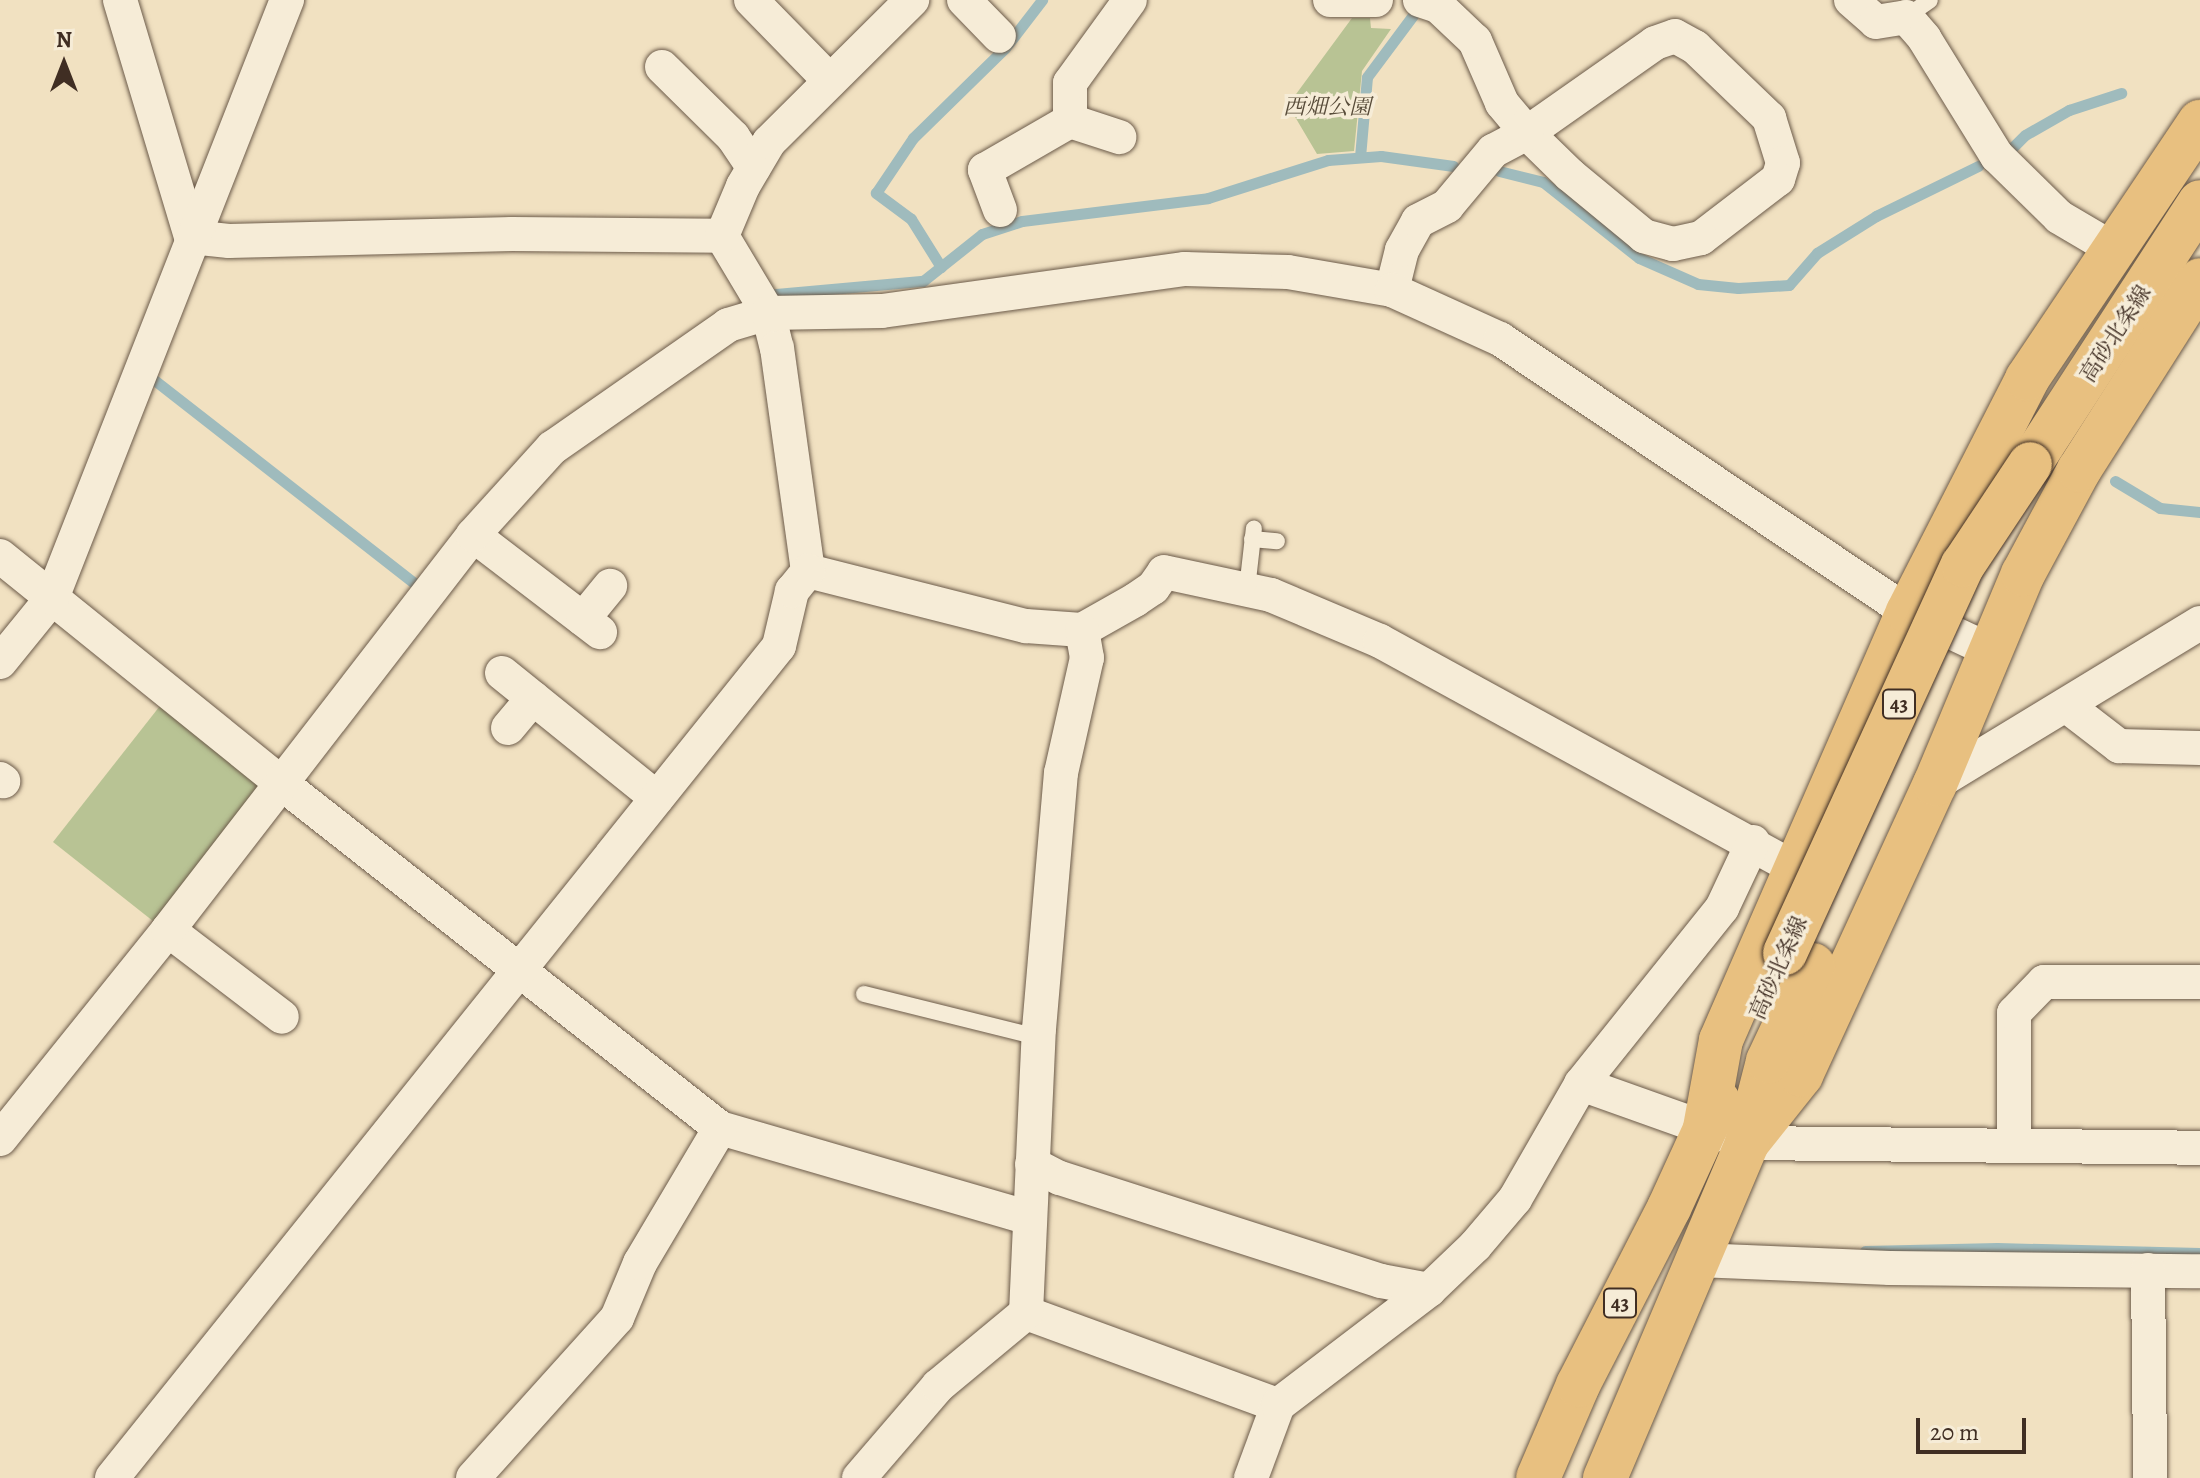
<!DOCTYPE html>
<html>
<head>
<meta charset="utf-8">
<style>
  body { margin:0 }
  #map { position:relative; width:2200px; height:1478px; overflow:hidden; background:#f1e1c1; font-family:Alegreya,"Noto Serif JP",serif }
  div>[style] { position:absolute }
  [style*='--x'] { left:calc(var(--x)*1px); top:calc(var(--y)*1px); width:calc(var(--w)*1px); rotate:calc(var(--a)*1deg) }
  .green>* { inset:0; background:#b8c394 }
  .stream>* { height:11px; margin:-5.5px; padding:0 5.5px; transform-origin:5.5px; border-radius:5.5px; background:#9fbbbd }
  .roads { filter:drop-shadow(0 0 2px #6c5b4a) drop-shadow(0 0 2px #6c5b4a) }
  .service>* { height:16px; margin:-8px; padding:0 8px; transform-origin:8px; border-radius:8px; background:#f6ecd7 }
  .minor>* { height:34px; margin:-17px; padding:0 17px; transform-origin:17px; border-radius:17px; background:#f6ecd7 }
  .primary>* { height:44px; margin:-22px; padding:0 22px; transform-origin:22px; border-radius:22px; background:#e8c080 }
  .bridges { filter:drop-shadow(0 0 2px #402e23) drop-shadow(0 0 2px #402e23) }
  .primary-bridge>* { height:44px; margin:-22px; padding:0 22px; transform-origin:22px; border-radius:22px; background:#e8c080 }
  span { translate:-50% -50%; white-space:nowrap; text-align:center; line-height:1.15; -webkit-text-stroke:7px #f6ecd7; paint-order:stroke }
  .shield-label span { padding:2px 6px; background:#f6ecd7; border:2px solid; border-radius:6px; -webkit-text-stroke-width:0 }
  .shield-label { font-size:20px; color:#402e23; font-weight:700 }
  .park-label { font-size:22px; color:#584c3a; font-style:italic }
  .street-label { font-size:22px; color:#402e23 }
  .north { position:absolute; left:24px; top:24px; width:80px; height:80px; -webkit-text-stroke:6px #f6ecd7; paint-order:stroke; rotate:0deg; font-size:22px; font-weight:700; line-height:32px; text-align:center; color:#402e23 }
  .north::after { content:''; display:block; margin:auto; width:28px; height:36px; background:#402e23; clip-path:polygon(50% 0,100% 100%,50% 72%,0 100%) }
  .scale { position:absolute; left:1916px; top:1418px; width:110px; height:36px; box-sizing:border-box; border:4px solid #402e23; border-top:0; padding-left:10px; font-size:24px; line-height:28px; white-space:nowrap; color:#402e23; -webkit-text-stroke:6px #f6ecd7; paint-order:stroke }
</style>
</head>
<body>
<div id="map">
  <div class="green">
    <div style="clip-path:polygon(1352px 18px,1370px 18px,1371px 28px,1391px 29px,1362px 71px,1354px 151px,1317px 154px,1288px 105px)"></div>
    <div style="clip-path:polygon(163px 702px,261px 783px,158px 925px,53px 842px)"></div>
  </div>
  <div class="stream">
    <div style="--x:2010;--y:150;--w:21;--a:-45"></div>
    <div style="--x:2025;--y:135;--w:51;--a:-29.6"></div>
    <div style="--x:2069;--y:110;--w:55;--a:-18.1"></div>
    <div style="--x:1360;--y:157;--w:80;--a:-85"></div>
    <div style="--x:1367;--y:77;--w:79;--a:-53.3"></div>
    <div style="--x:1499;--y:171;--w:45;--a:14"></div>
    <div style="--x:1543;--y:182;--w:122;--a:38.4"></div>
    <div style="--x:1639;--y:258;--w:64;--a:23.8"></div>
    <div style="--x:1698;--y:284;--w:40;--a:5.7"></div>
    <div style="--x:1738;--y:288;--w:51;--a:-3.4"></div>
    <div style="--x:1789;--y:285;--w:43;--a:-48.8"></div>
    <div style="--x:1817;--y:253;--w:70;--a:-32.1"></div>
    <div style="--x:1876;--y:216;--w:114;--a:-26.1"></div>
    <div style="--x:941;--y:267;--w:57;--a:-122"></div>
    <div style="--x:911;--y:219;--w:44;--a:-143.4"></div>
    <div style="--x:876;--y:193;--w:66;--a:-56.1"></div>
    <div style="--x:913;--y:138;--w:129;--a:-44.4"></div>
    <div style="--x:1005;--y:48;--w:61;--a:-52.4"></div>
    <div style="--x:776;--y:294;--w:148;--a:-5.1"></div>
    <div style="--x:923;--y:281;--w:75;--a:-38.5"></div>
    <div style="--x:982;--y:234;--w:42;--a:-18"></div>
    <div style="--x:1022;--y:221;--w:187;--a:-7"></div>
    <div style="--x:1208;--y:198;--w:126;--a:-17.6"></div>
    <div style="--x:1328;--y:160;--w:53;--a:-4.3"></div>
    <div style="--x:1381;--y:156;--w:73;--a:7.9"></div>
    <div style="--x:153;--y:379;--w:336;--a:38"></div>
    <div style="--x:2115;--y:481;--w:52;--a:31"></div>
    <div style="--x:2160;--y:508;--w:40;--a:5.7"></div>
    <div style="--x:1865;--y:1251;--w:132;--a:-1.3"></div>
    <div style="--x:1997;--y:1248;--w:203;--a:1.4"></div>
  </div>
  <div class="roads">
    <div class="service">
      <div style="--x:1906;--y:17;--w:29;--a:-35"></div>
      <div style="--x:1252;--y:539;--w:25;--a:5"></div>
      <div style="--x:1247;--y:589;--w:61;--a:-83.5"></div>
      <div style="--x:864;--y:994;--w:179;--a:13.9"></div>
    </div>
    <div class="minor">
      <div style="--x:120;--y:0;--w:247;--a:73.3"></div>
      <div style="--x:191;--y:237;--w:38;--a:6"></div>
      <div style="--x:229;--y:241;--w:283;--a:-1.4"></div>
      <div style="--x:512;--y:234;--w:210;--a:0.5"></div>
      <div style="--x:722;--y:236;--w:90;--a:59.1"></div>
      <div style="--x:768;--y:313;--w:36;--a:76"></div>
      <div style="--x:777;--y:348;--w:225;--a:82.1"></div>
      <div style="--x:808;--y:571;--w:225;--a:14.2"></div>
      <div style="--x:1026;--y:626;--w:56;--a:4.1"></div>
      <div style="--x:1082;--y:630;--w:61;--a:-29.5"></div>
      <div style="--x:1135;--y:600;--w:22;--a:-34"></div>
      <div style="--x:1153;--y:588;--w:19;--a:-55"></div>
      <div style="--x:1164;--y:572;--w:109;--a:12.1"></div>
      <div style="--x:1271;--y:595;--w:118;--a:22.9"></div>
      <div style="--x:1380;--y:641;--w:473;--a:28.7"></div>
      <div style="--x:751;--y:0;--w:113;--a:45.7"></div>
      <div style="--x:964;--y:0;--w:50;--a:45.8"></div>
      <div style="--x:1330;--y:0;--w:46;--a:0"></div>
      <div style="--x:1851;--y:0;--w:33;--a:41"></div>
      <div style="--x:1876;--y:22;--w:30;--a:-9"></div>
      <div style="--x:1906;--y:17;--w:28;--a:49"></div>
      <div style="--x:1924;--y:38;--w:139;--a:58.3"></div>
      <div style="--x:1997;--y:156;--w:87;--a:44.5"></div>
      <div style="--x:2059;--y:217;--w:65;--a:30.5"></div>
      <div style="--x:662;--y:67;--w:100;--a:44.6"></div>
      <div style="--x:733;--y:137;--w:37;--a:56"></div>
      <div style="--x:1070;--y:121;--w:52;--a:18.1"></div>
      <div style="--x:1000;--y:210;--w:43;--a:-110.6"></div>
      <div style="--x:985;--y:170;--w:98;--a:-30"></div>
      <div style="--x:1070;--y:121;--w:38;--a:-90"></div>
      <div style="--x:1070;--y:83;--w:102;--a:-54.1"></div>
      <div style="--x:722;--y:236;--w:54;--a:-67.2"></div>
      <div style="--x:743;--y:186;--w:51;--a:-59.4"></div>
      <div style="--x:769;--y:142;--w:202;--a:-44.8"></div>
      <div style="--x:1392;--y:290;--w:41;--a:-76"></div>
      <div style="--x:1402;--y:250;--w:33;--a:-61"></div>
      <div style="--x:1418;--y:221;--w:33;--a:-27"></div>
      <div style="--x:1447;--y:206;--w:72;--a:-50.1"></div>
      <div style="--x:1493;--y:151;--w:38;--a:-28"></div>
      <div style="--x:1527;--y:133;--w:156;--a:-35.1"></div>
      <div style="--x:1655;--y:43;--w:21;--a:-19"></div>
      <div style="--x:1675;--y:36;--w:23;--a:29"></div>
      <div style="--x:1695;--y:47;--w:103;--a:43.8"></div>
      <div style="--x:1769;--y:118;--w:47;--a:72.7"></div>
      <div style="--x:1783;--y:163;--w:17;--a:107"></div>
      <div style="--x:1778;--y:179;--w:97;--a:142.5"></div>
      <div style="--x:1701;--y:238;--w:29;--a:168"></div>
      <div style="--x:1673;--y:244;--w:30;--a:-165"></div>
      <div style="--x:1644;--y:236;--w:96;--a:-140.5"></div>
      <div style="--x:1570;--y:175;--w:60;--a:-135.7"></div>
      <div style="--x:1527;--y:133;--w:39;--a:-130"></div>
      <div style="--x:1502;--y:103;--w:68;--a:-113.5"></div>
      <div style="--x:1475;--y:41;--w:51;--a:-136.6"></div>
      <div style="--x:1438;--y:6;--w:19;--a:-162"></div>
      <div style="--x:473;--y:535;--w:160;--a:37.4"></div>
      <div style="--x:0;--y:556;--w:361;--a:38.9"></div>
      <div style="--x:281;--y:783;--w:558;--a:38.16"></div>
      <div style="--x:720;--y:1128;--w:322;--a:16.2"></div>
      <div style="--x:583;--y:619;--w:43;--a:-50.7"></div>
      <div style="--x:0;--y:662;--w:82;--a:-50.9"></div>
      <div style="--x:52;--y:598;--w:643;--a:-68.55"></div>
      <div style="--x:502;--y:673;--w:199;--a:38.9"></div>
      <div style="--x:2067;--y:706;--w:66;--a:37.6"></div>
      <div style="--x:2119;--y:746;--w:81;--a:1.4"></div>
      <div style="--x:508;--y:728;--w:39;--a:-50"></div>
      <div style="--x:0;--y:779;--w:4;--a:34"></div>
      <div style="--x:1935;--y:784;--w:310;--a:-31.3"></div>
      <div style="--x:168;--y:930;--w:143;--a:37.3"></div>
      <div style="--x:1581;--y:1084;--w:176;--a:19.6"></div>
      <div style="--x:1747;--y:1143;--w:453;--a:0.6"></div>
      <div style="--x:0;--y:1139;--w:268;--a:-51.2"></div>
      <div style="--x:168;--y:930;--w:499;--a:-52.3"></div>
      <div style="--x:473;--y:535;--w:118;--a:-47.8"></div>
      <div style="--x:552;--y:448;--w:215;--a:-34.9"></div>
      <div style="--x:728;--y:325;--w:42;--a:-16.7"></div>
      <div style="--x:768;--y:313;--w:114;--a:-1"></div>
      <div style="--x:882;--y:311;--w:306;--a:-7.9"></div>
      <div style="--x:1185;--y:269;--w:103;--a:1.7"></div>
      <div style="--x:1288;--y:272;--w:106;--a:9.8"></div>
      <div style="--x:1392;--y:290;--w:119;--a:24.4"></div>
      <div style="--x:1500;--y:339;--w:491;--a:33.8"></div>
      <div style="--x:1908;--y:612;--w:89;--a:25.1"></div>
      <div style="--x:2014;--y:1146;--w:133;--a:-90"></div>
      <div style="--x:2014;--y:1013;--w:43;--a:-45.9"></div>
      <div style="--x:2044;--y:982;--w:156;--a:0"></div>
      <div style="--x:1032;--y:1164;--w:31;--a:27"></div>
      <div style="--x:1060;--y:1178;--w:337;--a:17.8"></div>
      <div style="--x:1381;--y:1281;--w:49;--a:10.6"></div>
      <div style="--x:1698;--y:1260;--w:192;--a:2.4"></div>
      <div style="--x:1890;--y:1268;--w:310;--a:0.6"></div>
      <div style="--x:2148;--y:1270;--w:208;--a:89.4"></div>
      <div style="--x:1026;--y:1313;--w:268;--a:20.1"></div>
      <div style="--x:112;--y:1478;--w:1066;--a:-51.28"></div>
      <div style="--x:779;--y:646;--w:57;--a:-76.7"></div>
      <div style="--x:792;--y:591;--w:26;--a:-51"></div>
      <div style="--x:473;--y:1478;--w:215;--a:-48"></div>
      <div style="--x:617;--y:1318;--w:60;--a:-67.3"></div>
      <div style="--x:640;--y:1263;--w:157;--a:-59.3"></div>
      <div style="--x:859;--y:1478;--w:121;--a:-49.3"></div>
      <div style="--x:938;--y:1386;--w:114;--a:-39.7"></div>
      <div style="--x:1026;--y:1313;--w:284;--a:-87.4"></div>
      <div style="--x:1039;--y:1029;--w:257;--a:-85.1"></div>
      <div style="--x:1061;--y:773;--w:118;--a:-77.3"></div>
      <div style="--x:1087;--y:658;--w:28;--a:-100"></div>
      <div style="--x:1251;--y:1478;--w:78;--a:-69.7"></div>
      <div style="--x:1278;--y:1405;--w:190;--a:-37.3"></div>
      <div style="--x:1429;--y:1290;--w:64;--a:-43.7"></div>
      <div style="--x:1475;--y:1246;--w:62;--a:-49.6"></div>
      <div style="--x:1515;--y:1199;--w:133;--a:-60.1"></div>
      <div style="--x:1581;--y:1084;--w:226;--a:-51.3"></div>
      <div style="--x:1722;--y:908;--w:73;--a:-64.8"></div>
    </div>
    <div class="primary">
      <div style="--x:2030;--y:464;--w:312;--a:-57"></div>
      <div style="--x:1705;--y:1128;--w:89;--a:-79.7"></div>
      <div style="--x:1721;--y:1040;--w:467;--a:-66.4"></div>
      <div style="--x:1908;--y:612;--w:262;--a:-62.9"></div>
      <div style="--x:2027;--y:379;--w:310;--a:-56.1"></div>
      <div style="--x:1747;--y:1143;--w:87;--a:-51.5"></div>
      <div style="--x:1801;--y:1075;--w:320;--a:-65.3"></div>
      <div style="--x:1935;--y:784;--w:228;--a:-67.3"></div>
      <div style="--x:2023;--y:574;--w:118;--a:-61.7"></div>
      <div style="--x:2079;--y:470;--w:225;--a:-57.5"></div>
      <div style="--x:1538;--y:1478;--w:101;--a:-66.7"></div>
      <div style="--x:1578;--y:1385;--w:199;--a:-62.8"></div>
      <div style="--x:1669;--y:1208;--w:118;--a:-65.4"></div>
      <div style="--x:1605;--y:1478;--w:364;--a:-67"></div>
      <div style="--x:1747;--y:1143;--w:85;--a:-75.6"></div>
      <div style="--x:1768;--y:1061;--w:106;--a:-64.9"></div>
    </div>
  </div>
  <div class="bridges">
    <div class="primary-bridge">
      <div style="--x:1785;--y:953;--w:427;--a:-65.4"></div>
      <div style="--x:1963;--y:565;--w:121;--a:-56.4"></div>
    </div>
  </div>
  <div class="shield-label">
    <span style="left:1899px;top:704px">43</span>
    <span style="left:1620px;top:1303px">43</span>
  </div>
  <div class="park-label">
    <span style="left:1327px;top:108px">西畑公園</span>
  </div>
  <div class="street-label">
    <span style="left:2116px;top:334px;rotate:-57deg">高砂北条線</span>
    <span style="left:1779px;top:968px;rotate:-66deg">高砂北条線</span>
  </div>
  <div class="north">N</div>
  <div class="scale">20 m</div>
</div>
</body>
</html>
